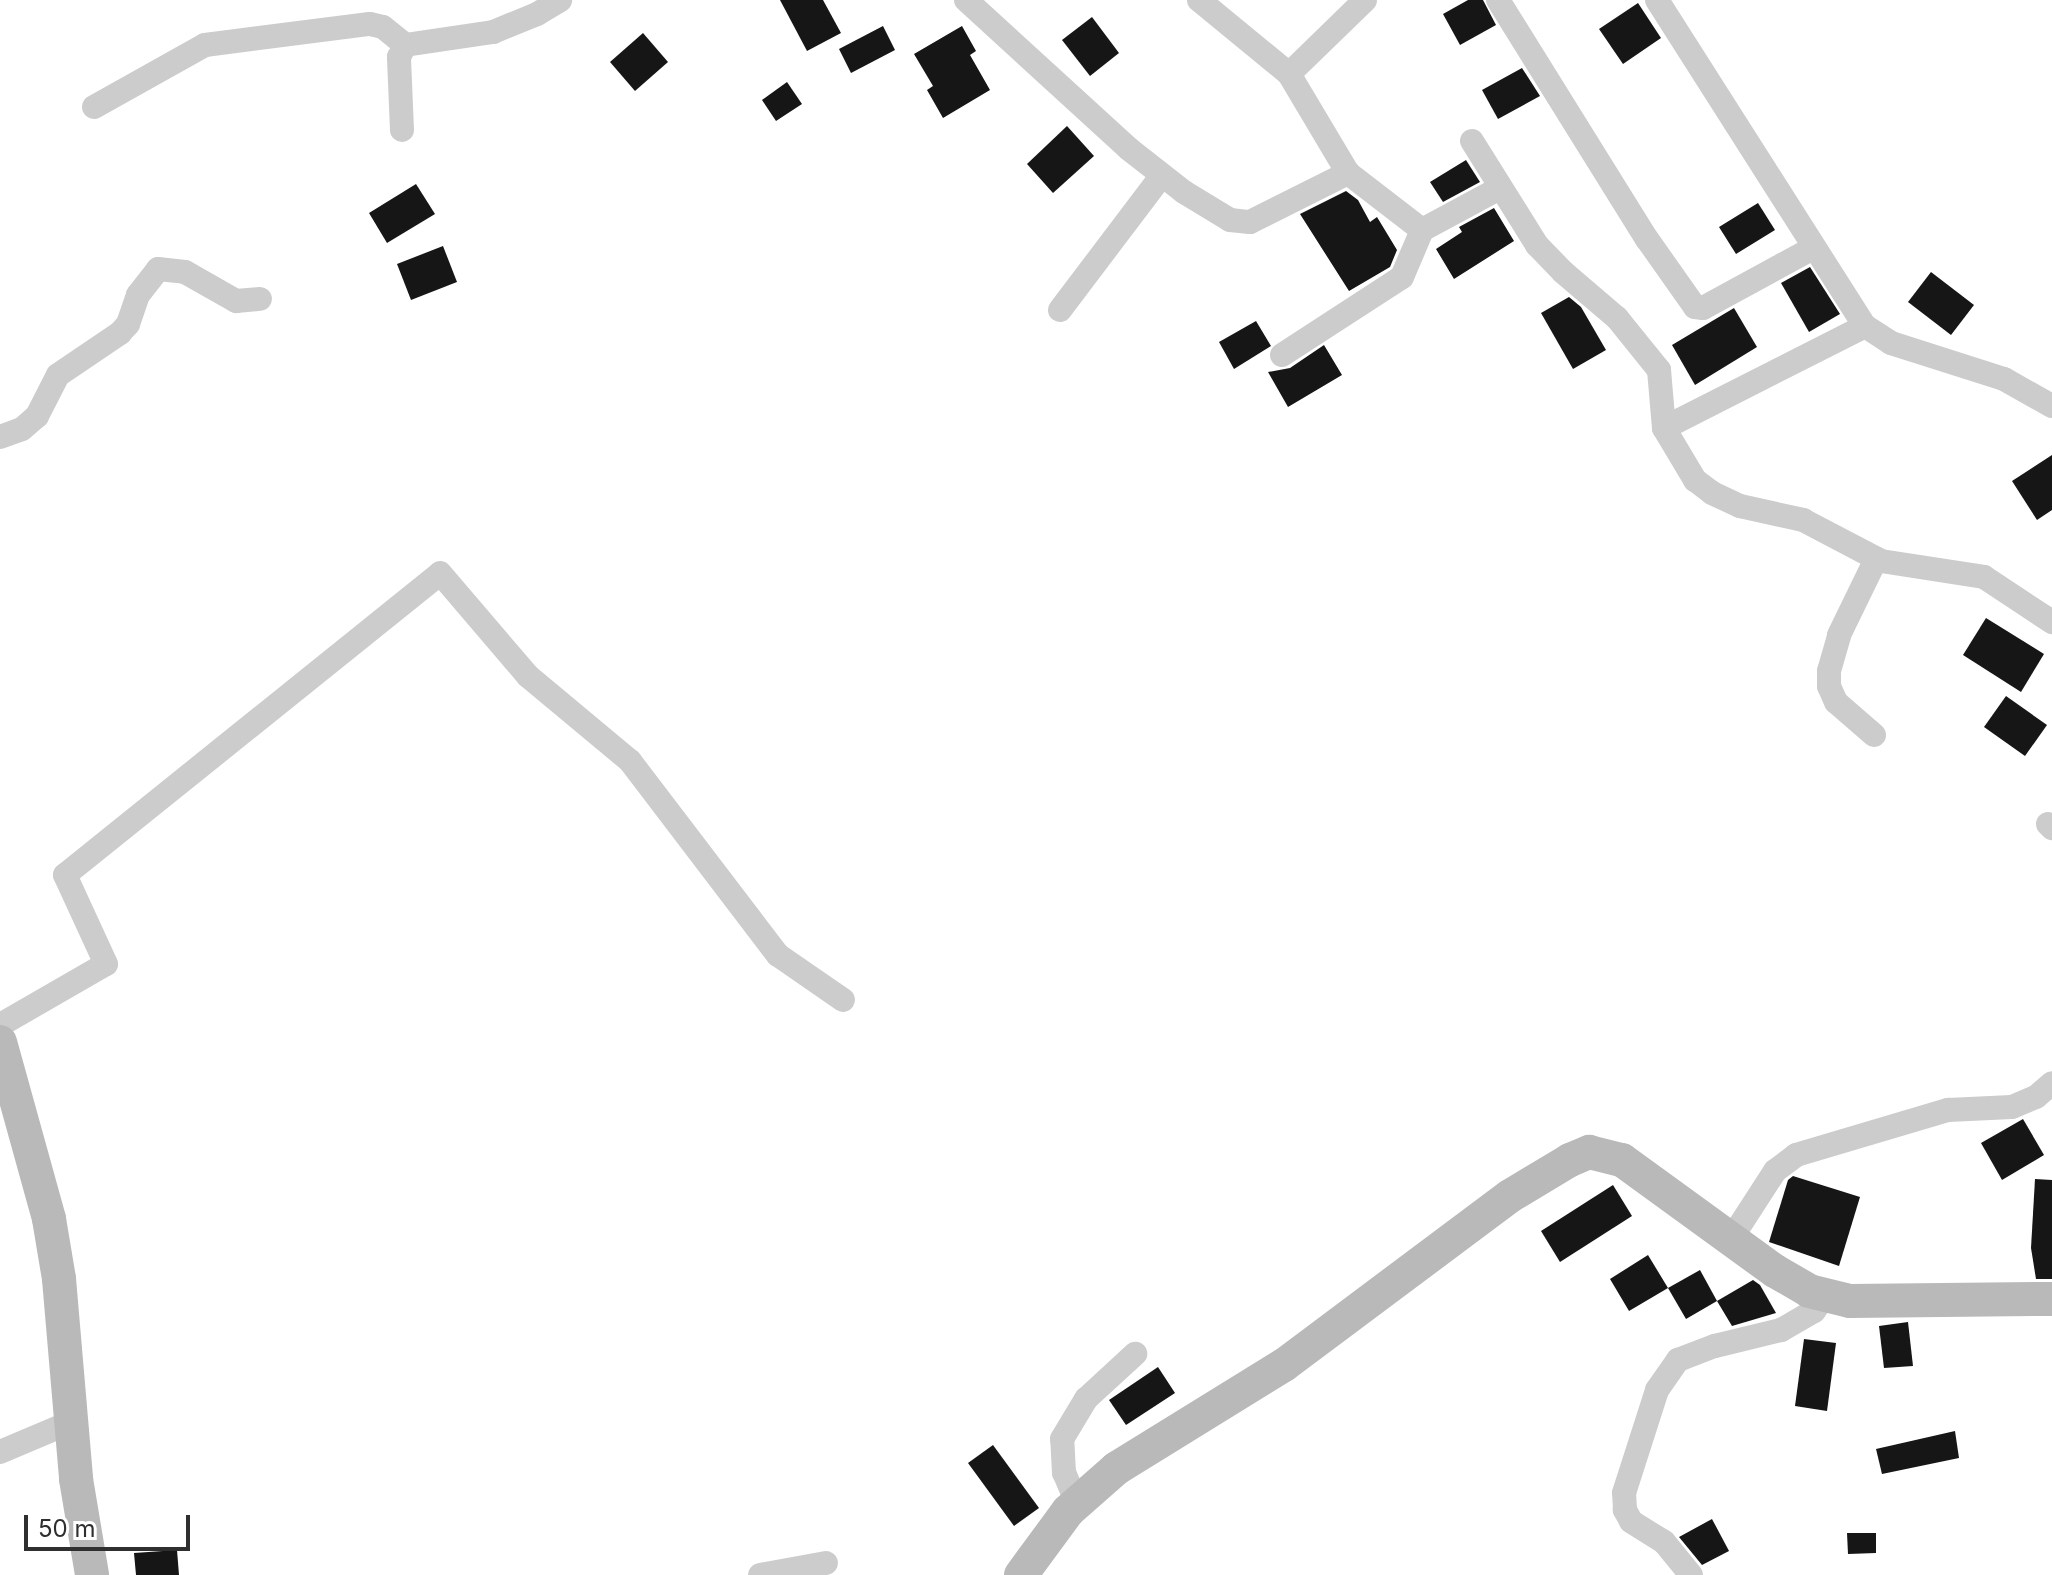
<!DOCTYPE html>
<html>
<head>
<meta charset="utf-8">
<style>
  body { margin:0 }
  #map { position:relative; width:2052px; height:1575px; overflow:hidden; background:#fff; font-family:Inter,sans-serif }
  div>[style] { position:absolute }
  [style*='--x'] { left:calc(var(--x)*1px); top:calc(var(--y)*1px); width:calc(var(--w)*1px); rotate:calc(var(--a)*1deg) }
  .building>* { inset:0; background:#161616 }
  .street>* { height:24px; margin:-12px; padding:0 12px; transform-origin:12px; border-radius:12px; background:#ccc }
  .secondary>* { height:34px; margin:-17px; padding:0 17px; transform-origin:17px; border-radius:17px; background:#b9b9b9 }
  span { translate:-50% -50%; white-space:nowrap; text-align:center; line-height:1.15; -webkit-text-stroke:8px #fff; paint-order:stroke }
  .scale { position:absolute; left:24px; top:1515px; width:166px; height:36px; box-sizing:border-box; border:4px solid #2f2f2f; border-top:0; padding-left:10px; font-size:24px; line-height:28px; white-space:nowrap; color:#2f2f2f; -webkit-text-stroke:6px #fff; paint-order:stroke }
</style>
</head>
<body>
<div id="map">
  <div class="building">
    <div style="clip-path:polygon(780px 0,823px 0,841px 33px,807px 51px)"></div>
    <div style="clip-path:polygon(1468px 0,1483px 0,1496px 25px,1460px 45px,1443px 14px)"></div>
    <div style="clip-path:polygon(1638px 3px,1661px 38px,1623px 64px,1599px 29px)"></div>
    <div style="clip-path:polygon(1092px 17px,1119px 53px,1090px 76px,1062px 40px)"></div>
    <div style="clip-path:polygon(883px 26px,895px 50px,851px 73px,839px 49px)"></div>
    <div style="clip-path:polygon(962px 26px,976px 51px,970px 55px,990px 90px,943px 118px,927px 90px,933px 86px,914px 54px)"></div>
    <div style="clip-path:polygon(643px 33px,668px 62px,635px 91px,610px 62px)"></div>
    <div style="clip-path:polygon(1522px 68px,1540px 96px,1498px 119px,1482px 90px)"></div>
    <div style="clip-path:polygon(787px 82px,802px 104px,776px 121px,762px 100px)"></div>
    <div style="clip-path:polygon(1067px 126px,1094px 156px,1053px 193px,1027px 164px)"></div>
    <div style="clip-path:polygon(1466px 160px,1480px 182px,1443px 202px,1430px 182px)"></div>
    <div style="clip-path:polygon(416px 184px,435px 214px,387px 243px,369px 213px)"></div>
    <div style="clip-path:polygon(1346px 191px,1358px 200px,1370px 222px,1377px 217px,1397px 250px,1390px 267px,1349px 291px,1300px 214px)"></div>
    <div style="clip-path:polygon(1758px 203px,1775px 230px,1736px 254px,1719px 227px)"></div>
    <div style="clip-path:polygon(1494px 208px,1514px 241px,1454px 279px,1436px 249px,1462px 232px,1459px 227px)"></div>
    <div style="clip-path:polygon(443px 246px,457px 282px,411px 300px,397px 264px)"></div>
    <div style="clip-path:polygon(1810px 267px,1840px 314px,1809px 332px,1781px 283px)"></div>
    <div style="clip-path:polygon(1931px 272px,1974px 305px,1951px 335px,1908px 302px)"></div>
    <div style="clip-path:polygon(1569px 297px,1581px 307px,1606px 350px,1573px 369px,1541px 313px)"></div>
    <div style="clip-path:polygon(1734px 308px,1757px 347px,1695px 385px,1672px 345px)"></div>
    <div style="clip-path:polygon(1256px 321px,1271px 346px,1234px 369px,1219px 342px)"></div>
    <div style="clip-path:polygon(1324px 345px,1342px 375px,1288px 407px,1268px 372px,1290px 368px)"></div>
    <div style="clip-path:polygon(2052px 455px,2052px 510px,2037px 520px,2012px 481px)"></div>
    <div style="clip-path:polygon(1986px 618px,2044px 654px,2021px 692px,1963px 655px)"></div>
    <div style="clip-path:polygon(2006px 696px,2047px 725px,2025px 756px,1984px 727px)"></div>
    <div style="clip-path:polygon(2023px 1119px,2044px 1155px,2002px 1180px,1981px 1143px)"></div>
    <div style="clip-path:polygon(1793px 1176px,1860px 1197px,1839px 1266px,1769px 1242px,1788px 1180px)"></div>
    <div style="clip-path:polygon(2035px 1179px,2052px 1180px,2052px 1279px,2036px 1279px,2031px 1248px)"></div>
    <div style="clip-path:polygon(1613px 1185px,1632px 1216px,1560px 1262px,1541px 1231px)"></div>
    <div style="clip-path:polygon(1648px 1255px,1668px 1288px,1629px 1311px,1610px 1279px)"></div>
    <div style="clip-path:polygon(1700px 1270px,1717px 1301px,1686px 1319px,1668px 1288px)"></div>
    <div style="clip-path:polygon(1753px 1280px,1760px 1285px,1776px 1313px,1732px 1326px,1717px 1301px)"></div>
    <div style="clip-path:polygon(1908px 1322px,1913px 1366px,1884px 1368px,1879px 1326px)"></div>
    <div style="clip-path:polygon(1804px 1339px,1836px 1343px,1827px 1411px,1795px 1406px)"></div>
    <div style="clip-path:polygon(1158px 1367px,1175px 1393px,1126px 1425px,1109px 1400px)"></div>
    <div style="clip-path:polygon(1955px 1431px,1959px 1458px,1882px 1474px,1876px 1449px)"></div>
    <div style="clip-path:polygon(993px 1445px,1039px 1508px,1014px 1526px,968px 1463px)"></div>
    <div style="clip-path:polygon(1712px 1519px,1729px 1551px,1702px 1565px,1679px 1537px)"></div>
    <div style="clip-path:polygon(1847px 1533px,1876px 1533px,1876px 1553px,1848px 1554px)"></div>
    <div style="clip-path:polygon(177px 1550px,179px 1575px,136px 1575px,134px 1553px)"></div>
  </div>
  <div class="street">
    <div style="--x:966;--y:0;--w:221;--a:42.4"></div>
    <div style="--x:1129;--y:149;--w:70;--a:38"></div>
    <div style="--x:1184;--y:192;--w:54;--a:31.3"></div>
    <div style="--x:1230;--y:220;--w:20;--a:6"></div>
    <div style="--x:1250;--y:222;--w:110;--a:-26.6"></div>
    <div style="--x:1348;--y:173;--w:93;--a:37.6"></div>
    <div style="--x:1422;--y:230;--w:89;--a:-28.3"></div>
    <div style="--x:1199;--y:0;--w:117;--a:39.4"></div>
    <div style="--x:1498;--y:0;--w:282;--a:58.1"></div>
    <div style="--x:1647;--y:239;--w:83;--a:54.8"></div>
    <div style="--x:1695;--y:307;--w:8;--a:7"></div>
    <div style="--x:1703;--y:308;--w:125;--a:-28.6"></div>
    <div style="--x:1657;--y:0;--w:387;--a:57.5"></div>
    <div style="--x:1865;--y:326;--w:31;--a:33"></div>
    <div style="--x:1891;--y:343;--w:119;--a:17.7"></div>
    <div style="--x:2004;--y:379;--w:55;--a:29.4"></div>
    <div style="--x:94;--y:107;--w:127;--a:-29.2"></div>
    <div style="--x:205;--y:45;--w:166;--a:-7.3"></div>
    <div style="--x:370;--y:24;--w:13;--a:13"></div>
    <div style="--x:383;--y:27;--w:28;--a:39"></div>
    <div style="--x:402;--y:130;--w:73;--a:-92.4"></div>
    <div style="--x:399;--y:57;--w:13;--a:-63"></div>
    <div style="--x:405;--y:45;--w:89;--a:-8.4"></div>
    <div style="--x:493;--y:32;--w:48;--a:-22.2"></div>
    <div style="--x:537;--y:14;--w:27;--a:-31"></div>
    <div style="--x:1472;--y:141;--w:123;--a:58"></div>
    <div style="--x:1537;--y:245;--w:37;--a:46"></div>
    <div style="--x:1563;--y:272;--w:71;--a:40.4"></div>
    <div style="--x:1617;--y:318;--w:67;--a:51.1"></div>
    <div style="--x:1659;--y:370;--w:58;--a:85.1"></div>
    <div style="--x:1664;--y:428;--w:225;--a:-26.9"></div>
    <div style="--x:1348;--y:173;--w:115;--a:-120.8"></div>
    <div style="--x:1289;--y:74;--w:106;--a:-44.2"></div>
    <div style="--x:1060;--y:310;--w:169;--a:-52.9"></div>
    <div style="--x:1282;--y:355;--w:143;--a:-33"></div>
    <div style="--x:1402;--y:277;--w:51;--a:-66.9"></div>
    <div style="--x:1664;--y:428;--w:61;--a:59.2"></div>
    <div style="--x:1695;--y:480;--w:21;--a:37"></div>
    <div style="--x:1712;--y:493;--w:31;--a:25"></div>
    <div style="--x:1740;--y:506;--w:65;--a:12.5"></div>
    <div style="--x:1803;--y:520;--w:88;--a:27.7"></div>
    <div style="--x:1881;--y:561;--w:104;--a:8.8"></div>
    <div style="--x:1984;--y:577;--w:82;--a:33.5"></div>
    <div style="--x:0;--y:437;--w:23;--a:-20"></div>
    <div style="--x:22;--y:429;--w:20;--a:-41"></div>
    <div style="--x:37;--y:416;--w:46;--a:-62.9"></div>
    <div style="--x:58;--y:375;--w:75;--a:-34.1"></div>
    <div style="--x:120;--y:333;--w:12;--a:-48"></div>
    <div style="--x:128;--y:324;--w:31;--a:-71"></div>
    <div style="--x:138;--y:295;--w:33;--a:-52"></div>
    <div style="--x:158;--y:269;--w:27;--a:6"></div>
    <div style="--x:185;--y:272;--w:59;--a:29.6"></div>
    <div style="--x:236;--y:301;--w:24;--a:-5"></div>
    <div style="--x:1874;--y:735;--w:50;--a:-139"></div>
    <div style="--x:1836;--y:702;--w:17;--a:-114"></div>
    <div style="--x:1829;--y:686;--w:15;--a:-90"></div>
    <div style="--x:1829;--y:671;--w:37;--a:-74"></div>
    <div style="--x:1839;--y:635;--w:85;--a:-64"></div>
    <div style="--x:2048;--y:824;--w:6;--a:45"></div>
    <div style="--x:0;--y:1025;--w:122;--a:-29.9"></div>
    <div style="--x:106;--y:964;--w:98;--a:-114.7"></div>
    <div style="--x:65;--y:875;--w:481;--a:-38.8"></div>
    <div style="--x:440;--y:573;--w:135;--a:49.5"></div>
    <div style="--x:528;--y:676;--w:133;--a:39.8"></div>
    <div style="--x:630;--y:761;--w:244;--a:52.7"></div>
    <div style="--x:778;--y:955;--w:79;--a:34.7"></div>
    <div style="--x:1731;--y:1239;--w:81;--a:-57.1"></div>
    <div style="--x:1775;--y:1171;--w:26;--a:-37"></div>
    <div style="--x:1796;--y:1155;--w:159;--a:-16.5"></div>
    <div style="--x:1948;--y:1110;--w:64;--a:-2.7"></div>
    <div style="--x:2012;--y:1107;--w:26;--a:-23"></div>
    <div style="--x:2036;--y:1097;--w:21;--a:-41"></div>
    <div style="--x:0;--y:1452;--w:77;--a:-22.9"></div>
    <div style="--x:1077;--y:1503;--w:33;--a:-113"></div>
    <div style="--x:1064;--y:1473;--w:34;--a:-93"></div>
    <div style="--x:1062;--y:1439;--w:47;--a:-59"></div>
    <div style="--x:1086;--y:1399;--w:67;--a:-42.6"></div>
    <div style="--x:760;--y:1575;--w:67;--a:-10.3"></div>
    <div style="--x:1691;--y:1575;--w:43;--a:-129.3"></div>
    <div style="--x:1664;--y:1542;--w:39;--a:-148"></div>
    <div style="--x:1631;--y:1521;--w:13;--a:-119"></div>
    <div style="--x:1625;--y:1510;--w:17;--a:-93"></div>
    <div style="--x:1624;--y:1493;--w:108;--a:-72.2"></div>
    <div style="--x:1657;--y:1390;--w:37;--a:-55"></div>
    <div style="--x:1678;--y:1360;--w:40;--a:-21"></div>
    <div style="--x:1715;--y:1346;--w:68;--a:-13.6"></div>
    <div style="--x:1781;--y:1330;--w:38;--a:-30"></div>
    <div style="--x:1814;--y:1311;--w:19;--a:-55"></div>
  </div>
  <div class="secondary">
    <div style="--x:0;--y:1042;--w:184;--a:74.5"></div>
    <div style="--x:49;--y:1219;--w:61;--a:80.5"></div>
    <div style="--x:59;--y:1279;--w:201;--a:85.1"></div>
    <div style="--x:76;--y:1479;--w:97;--a:80.5"></div>
    <div style="--x:1021;--y:1575;--w:79;--a:-53.7"></div>
    <div style="--x:1068;--y:1511;--w:65;--a:-41.3"></div>
    <div style="--x:1117;--y:1468;--w:196;--a:-31.7"></div>
    <div style="--x:1284;--y:1365;--w:282;--a:-36.8"></div>
    <div style="--x:1510;--y:1196;--w:70;--a:-31"></div>
    <div style="--x:1570;--y:1160;--w:21;--a:-23"></div>
    <div style="--x:1589;--y:1152;--w:34;--a:14"></div>
    <div style="--x:1622;--y:1160;--w:189;--a:36"></div>
    <div style="--x:1775;--y:1271;--w:39;--a:30"></div>
    <div style="--x:1809;--y:1291;--w:42;--a:13.7"></div>
    <div style="--x:1850;--y:1301;--w:202;--a:-0.6"></div>
  </div>
  <div class="scale">50 m</div>
</div>
</body>
</html>
